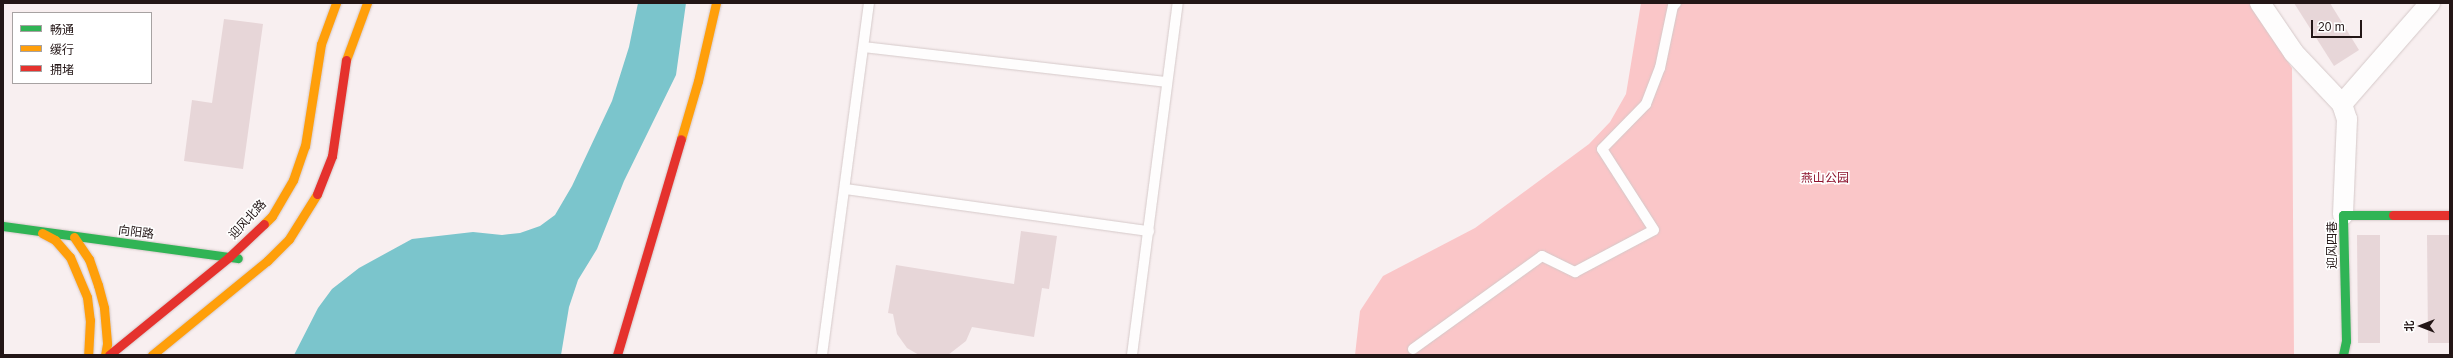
<!DOCTYPE html>
<html>
<head>
<meta charset="utf-8">
<style>
  body { margin:0 }
  #map { position:relative; width:2453px; height:358px; overflow:hidden; background:#f8eff0; font-family:Arial,"Noto Sans SC",sans-serif }
  div>[style] { position:absolute }
  [style*='--x'] { left:calc(var(--x)*1px); top:calc(var(--y)*1px); width:calc(var(--w)*1px); rotate:calc(var(--a)*1deg) }
  .green>* { inset:0; background:#fac6c8 }
  .water>* { inset:0; background:#7bc5cc }
  .building>* { inset:0; background:#e7d6d8 }
  .roads { filter:drop-shadow(0 0 1px #d5c9c9) drop-shadow(0 0 1px #d5c9c9) }
  .lane>* { height:10px; margin:-5px; padding:0 5px; transform-origin:5px; border-radius:5px; background:#fefdfd }
  .street>* { height:20px; margin:-10px; padding:0 10px; transform-origin:10px; border-radius:10px; background:#fefdfd }
  .fast>* { height:9px; margin:-4.5px; padding:0 4.5px; transform-origin:4.5px; border-radius:4.5px; background:#30b455 }
  .slow>* { height:9px; margin:-4.5px; padding:0 4.5px; transform-origin:4.5px; border-radius:4.5px; background:#ff9f0a }
  .jam>* { height:9px; margin:-4.5px; padding:0 4.5px; transform-origin:4.5px; border-radius:4.5px; background:#e5322d }
  span { translate:-50% -50%; white-space:nowrap; text-align:center; line-height:1.15; -webkit-text-stroke:3px #fff; paint-order:stroke }
  .park-label { font-size:12px; color:#8c122d }
  .street-label { font-size:12px; color:#231616 }
  .frame { position:absolute; inset:0; border:4px solid #231616; pointer-events:none }
  .legend { position:absolute; left:12px; top:12px; width:140px; height:72px; box-sizing:border-box; background:#fff; border:1px solid #a7a2a2; margin:0; padding:5px 7px; list-style:none; font-size:12px; color:#231616 }
  .legend li { display:flex; align-items:center; gap:8px; height:20px }
  .legend b { width:20px; border:1px solid #a7a2a2 }
  .north { position:absolute; left:2401px; top:306px; width:40px; height:40px; -webkit-text-stroke:3px #fff; paint-order:stroke; rotate:270deg; font-size:11px; font-weight:700; line-height:16px; text-align:center; color:#231616 }
  .north::after { content:''; display:block; margin:auto; width:14px; height:18px; background:#231616; clip-path:polygon(50% 0,100% 100%,50% 72%,0 100%) }
  .scale { position:absolute; left:2311px; top:20px; width:51px; height:18px; box-sizing:border-box; border:2px solid #231616; border-top:0; padding-left:5px; font-size:12px; line-height:14px; white-space:nowrap; color:#231616; -webkit-text-stroke:3px #fff; paint-order:stroke }
</style>
</head>
<body>
<div id="map">
  <div class="green">
    <div style="clip-path:polygon(1641px 3px,2249px 3px,2292px 68px,2294px 355px,1355px 355px,1360px 311px,1383px 276px,1475px 228px,1589px 144px,1610px 122px,1626px 94px)"></div>
  </div>
  <div class="water">
    <div style="clip-path:polygon(638px 3px,686px 3px,676px 75px,624px 181px,597px 249px,578px 280px,569px 307px,561px 355px,294px 355px,318px 308px,332px 289px,359px 268px,390px 251px,412px 239px,473px 232px,502px 235px,520px 233px,540px 226px,555px 215px,572px 186px,612px 101px,629px 47px)"></div>
  </div>
  <div class="building">
    <div style="clip-path:polygon(2294px 3px,2330px 3px,2359px 50px,2334px 66px)"></div>
    <div style="clip-path:polygon(224px 19px,263px 24px,243px 169px,184px 161px,192px 100px,212px 103px)"></div>
    <div style="clip-path:polygon(1021px 231px,1057px 236px,1049px 289px,1042px 288px,1034px 337px,972px 327px,966px 341px,948px 355px,919px 355px,907px 348px,897px 334px,893px 314px,888px 313px,896px 265px,1014px 284px)"></div>
    <div style="clip-path:polygon(2357px 235px,2380px 235px,2380px 343px,2358px 343px)"></div>
    <div style="clip-path:polygon(2427px 235px,2449px 235px,2450px 343px,2428px 343px)"></div>
  </div>
  <div class="roads">
    <div class="lane">
      <div style="--x:864;--y:47;--w:305;--a:6.6"></div>
      <div style="--x:845;--y:189;--w:307;--a:7.9"></div>
      <div style="--x:1413;--y:349;--w:159;--a:-35.8"></div>
      <div style="--x:1542;--y:256;--w:37;--a:26"></div>
      <div style="--x:1575;--y:272;--w:89;--a:-28"></div>
      <div style="--x:1654;--y:230;--w:96;--a:-122.7"></div>
      <div style="--x:1602;--y:149;--w:63;--a:-45.6"></div>
      <div style="--x:1646;--y:104;--w:39;--a:-69"></div>
      <div style="--x:1660;--y:68;--w:63;--a:-78.2"></div>
      <div style="--x:1673;--y:6;--w:4;--a:-45"></div>
      <div style="--x:822;--y:355;--w:355;--a:-82.4"></div>
      <div style="--x:1132;--y:355;--w:355;--a:-82.6"></div>
    </div>
    <div class="street">
      <div style="--x:2260;--y:3;--w:60;--a:55.8"></div>
      <div style="--x:2294;--y:53;--w:70;--a:46.7"></div>
      <div style="--x:2342;--y:104;--w:16;--a:72"></div>
      <div style="--x:2347;--y:119;--w:96;--a:92.4"></div>
      <div style="--x:2342;--y:104;--w:134;--a:-48.9"></div>
    </div>
    <div class="fast">
      <div style="--x:3;--y:226;--w:237;--a:7.8"></div>
      <div style="--x:2343;--y:355;--w:14;--a:-78"></div>
      <div style="--x:2346;--y:341;--w:126;--a:-91.4"></div>
      <div style="--x:2343;--y:215;--w:50;--a:0"></div>
    </div>
    <div class="slow">
      <div style="--x:346;--y:60;--w:61;--a:-69.8"></div>
      <div style="--x:681;--y:139;--w:60;--a:-73.7"></div>
      <div style="--x:698;--y:81;--w:80;--a:-77"></div>
      <div style="--x:264;--y:224;--w:11;--a:-45"></div>
      <div style="--x:272;--y:216;--w:42;--a:-59.7"></div>
      <div style="--x:293;--y:180;--w:36;--a:-71"></div>
      <div style="--x:305;--y:146;--w:103;--a:-81.1"></div>
      <div style="--x:321;--y:44;--w:44;--a:-69.9"></div>
      <div style="--x:42;--y:233;--w:15;--a:28"></div>
      <div style="--x:55;--y:240;--w:23;--a:49"></div>
      <div style="--x:70;--y:257;--w:43;--a:67"></div>
      <div style="--x:87;--y:297;--w:23;--a:83"></div>
      <div style="--x:90;--y:320;--w:35;--a:93"></div>
      <div style="--x:74;--y:237;--w:27;--a:56"></div>
      <div style="--x:89;--y:259;--w:28;--a:71"></div>
      <div style="--x:98;--y:285;--w:24;--a:75"></div>
      <div style="--x:104;--y:308;--w:36;--a:85"></div>
      <div style="--x:107;--y:344;--w:11;--a:100"></div>
      <div style="--x:152;--y:355;--w:149;--a:-39.3"></div>
      <div style="--x:267;--y:261;--w:31;--a:-45"></div>
      <div style="--x:289;--y:239;--w:53;--a:-58.1"></div>
    </div>
    <div class="jam">
      <div style="--x:317;--y:194;--w:41;--a:-68.5"></div>
      <div style="--x:332;--y:156;--w:97;--a:-81.7"></div>
      <div style="--x:2393;--y:215;--w:57;--a:0"></div>
      <div style="--x:109;--y:355;--w:155;--a:-39.2"></div>
      <div style="--x:229;--y:257;--w:48;--a:-43.3"></div>
      <div style="--x:617;--y:355;--w:225;--a:-73.5"></div>
    </div>
  </div>
  <div class="park-label">
    <span style="left:1825px;top:179px">燕山公园</span>
  </div>
  <div class="street-label">
    <span style="left:248px;top:220px;rotate:-47deg">迎风北路</span>
    <span style="left:136px;top:233px;rotate:7deg">向阳路</span>
    <span style="left:2333px;top:245px;rotate:-90deg">迎风四巷</span>
  </div>
  <div class="frame"></div>
  <ul class="legend">
  <li><b style="height:5px;background:#30b455"></b>畅通</li>
  <li><b style="height:5px;background:#ff9f0a"></b>缓行</li>
  <li><b style="height:5px;background:#e5322d"></b>拥堵</li>
  </ul>
  <div class="north">北</div>
  <div class="scale">20 m</div>
</div>
</body>
</html>
